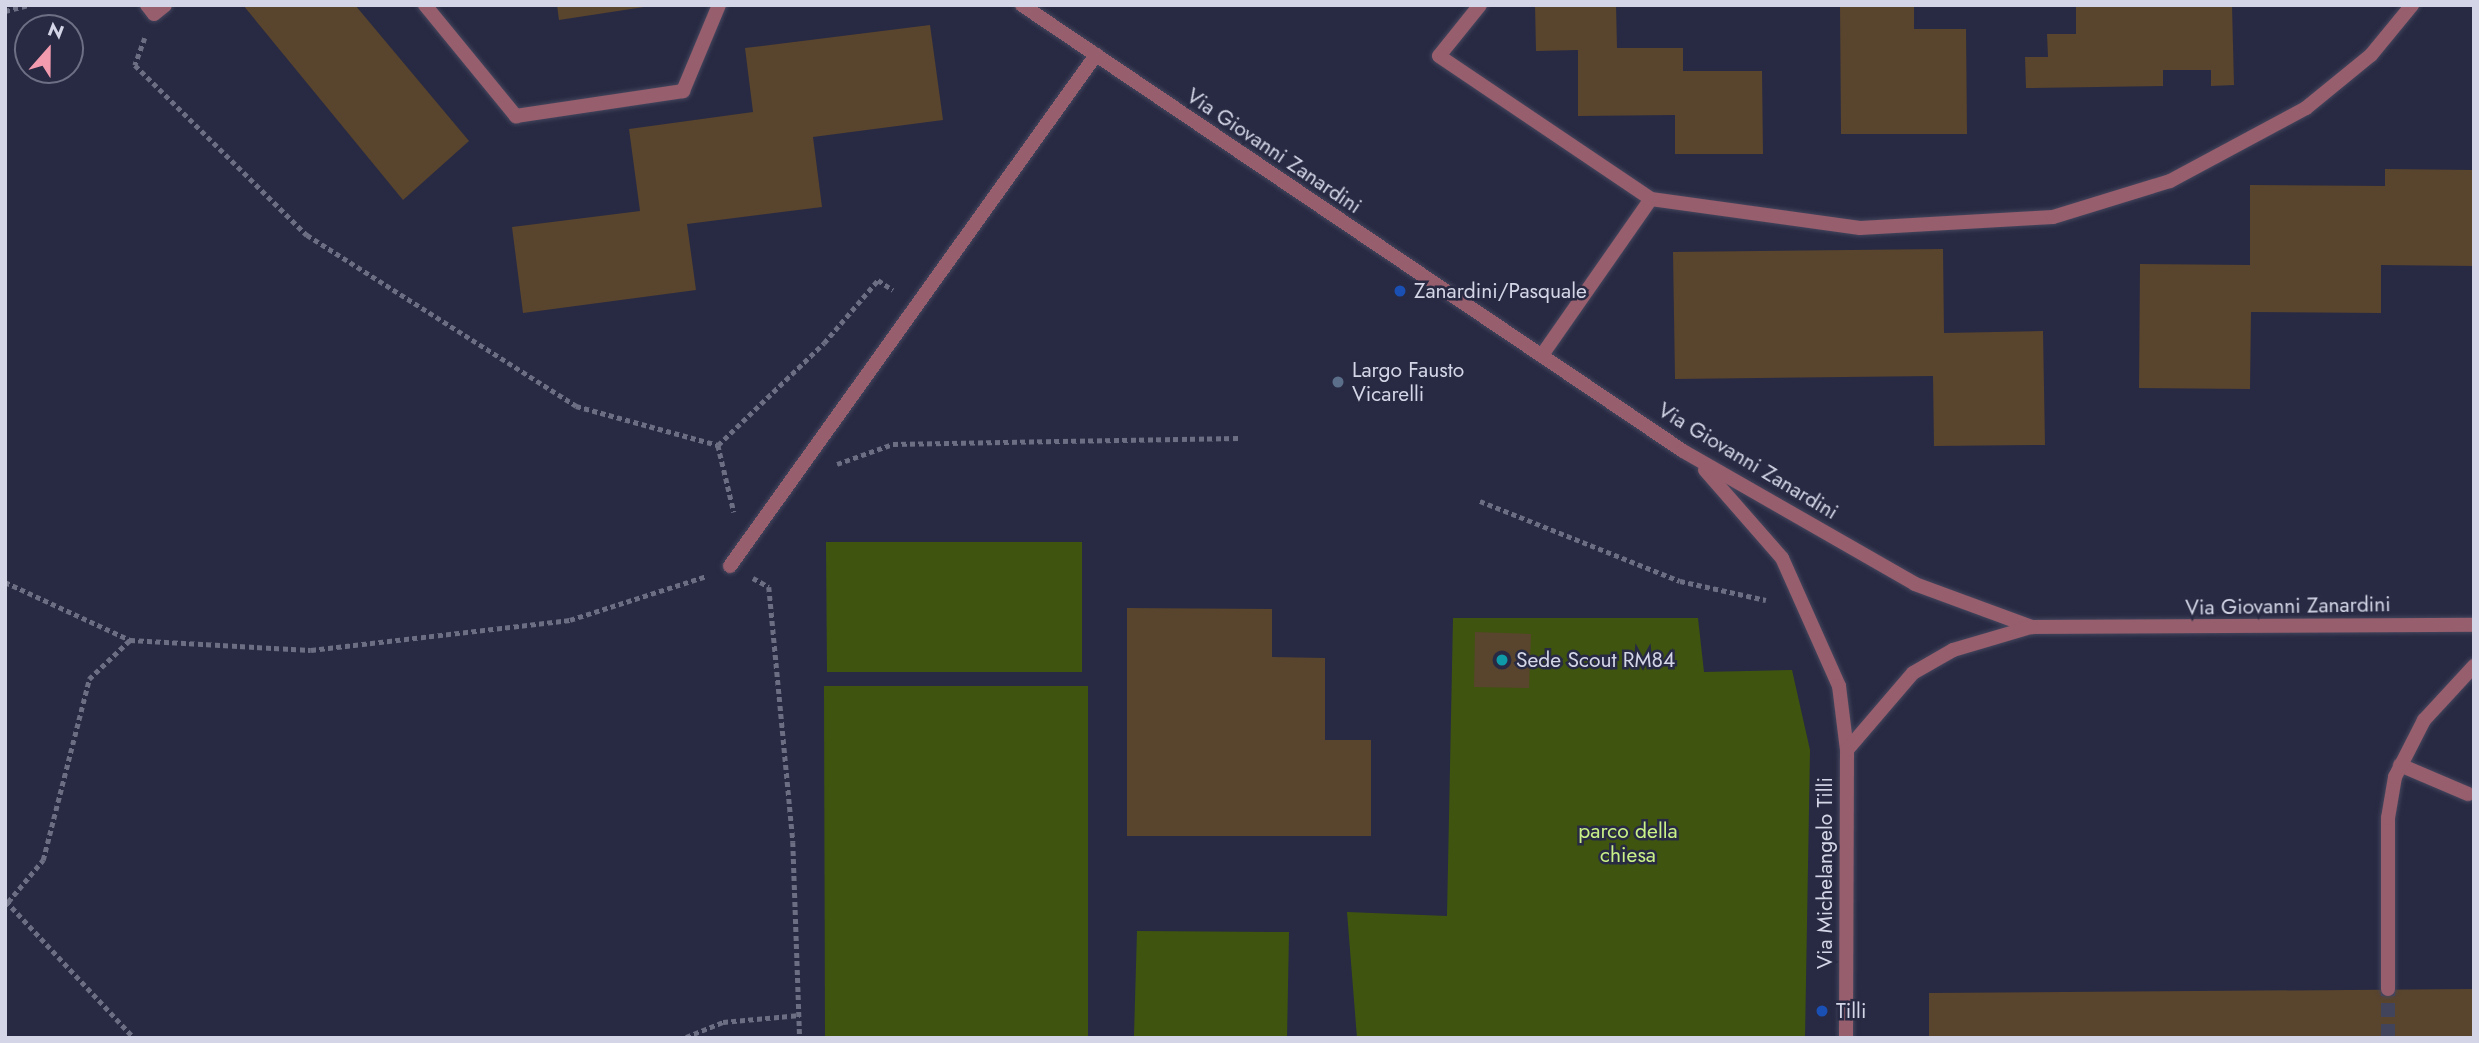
<!DOCTYPE html>
<html>
<head>
<meta charset="utf-8">
<style>
  body { margin:0 }
  #map { position:relative; width:2479px; height:1043px; overflow:hidden; background:#282a43; font-family:Jost,sans-serif }
  div>[style] { position:absolute }
  [style*='--x'] { left:calc(var(--x)*1px); top:calc(var(--y)*1px); width:calc(var(--w)*1px); rotate:calc(var(--a)*1deg) }
  .green>* { inset:0; background:#3f550f }
  .building>* { inset:0; background:#59442d }
  .minor-tunnel>* { height:14px; margin-top:-7px; transform-origin:0; background:repeating-linear-gradient(90deg,#42445c 0 14px,transparent 0 21px) }
  .path>* { height:4.5px; margin-top:-2.25px; transform-origin:0; background:repeating-linear-gradient(90deg,#6c6e84 0 5px,transparent 0 8.5px) }
  .roads { filter:drop-shadow(0 0 2px #44465d) drop-shadow(0 0 2px #44465d) }
  .service>* { height:14px; margin:-7px; padding:0 7px; transform-origin:7px; border-radius:7px; background:#975e6d }
  .minor>* { height:14px; margin:-7px; padding:0 7px; transform-origin:7px; border-radius:7px; background:#975e6d }
  .tertiary>* { height:14px; margin:-7px; padding:0 7px; transform-origin:7px; border-radius:7px; background:#975e6d }
  .dots>* { width:19px; height:19px; translate:-50% -50%; box-sizing:border-box; border:4px solid #282a43; border-radius:50% }
  span { translate:-50% -50%; white-space:nowrap; text-align:center; line-height:1.15; -webkit-text-stroke:5px #282a43; paint-order:stroke }
  .street-label { font-size:21px; color:#d4d6e7 }
  .poi-label { font-size:21px; color:#d4d6e7 }
  .left { translate:0 -50%; text-align:left }
  .park-label { font-size:21px; color:#c9f187 }
  .frame { position:absolute; inset:0; border:7px solid #d4d6e7; pointer-events:none }
  .north { position:absolute; left:14px; top:14px; width:70px; height:70px; box-sizing:border-box; background:#282a43; border:2px solid #6d6f85; border-radius:50%; rotate:21deg; font-size:19px; font-weight:700; line-height:28px; text-align:center; color:#d4d6e7 }
  .north::after { content:''; display:block; margin:auto; width:24px; height:32px; background:#f29aae; clip-path:polygon(50% 0,100% 100%,50% 72%,0 100%) }
</style>
</head>
<body>
<div id="map">
  <div class="green">
    <div style="clip-path:polygon(826px 542px,1082px 542px,1082px 672px,827px 672px)"></div>
    <div style="clip-path:polygon(1453px 618px,1698px 618px,1704px 672px,1792px 670px,1810px 750px,1805px 1038px,1357px 1038px,1347px 912px,1447px 916px)"></div>
    <div style="clip-path:polygon(824px 686px,1088px 686px,1088px 1038px,825px 1038px)"></div>
    <div style="clip-path:polygon(1137px 931px,1289px 932px,1287px 1038px,1134px 1036px)"></div>
  </div>
  <div class="building">
    <div style="clip-path:polygon(243px 5px,355px 5px,469px 141px,403px 200px)"></div>
    <div style="clip-path:polygon(557px 5px,644px 5px,644px 7px,559px 20px)"></div>
    <div style="clip-path:polygon(1535px 5px,1616px 5px,1617px 48px,1683px 48px,1683px 71px,1762px 71px,1763px 154px,1675px 154px,1675px 115px,1578px 116px,1578px 50px,1536px 51px)"></div>
    <div style="clip-path:polygon(1840px 5px,1914px 5px,1914px 29px,1966px 29px,1967px 134px,1841px 134px)"></div>
    <div style="clip-path:polygon(2076px 5px,2232px 5px,2234px 85px,2211px 86px,2211px 70px,2163px 70px,2163px 86px,2026px 88px,2025px 57px,2048px 57px,2047px 34px,2076px 34px)"></div>
    <div style="clip-path:polygon(930px 25px,943px 120px,813px 137px,822px 207px,687px 224px,696px 290px,523px 313px,512px 227px,640px 211px,629px 129px,753px 112px,745px 48px)"></div>
    <div style="clip-path:polygon(2385px 169px,2474px 170px,2474px 266px,2381px 265px,2381px 313px,2251px 312px,2250px 389px,2139px 388px,2140px 264px,2250px 265px,2250px 185px,2385px 186px)"></div>
    <div style="clip-path:polygon(1943px 249px,1944px 333px,2043px 331px,2045px 445px,1934px 446px,1933px 376px,1675px 379px,1673px 252px)"></div>
    <div style="clip-path:polygon(1127px 608px,1272px 609px,1272px 657px,1325px 658px,1325px 740px,1371px 740px,1371px 836px,1127px 836px)"></div>
    <div style="clip-path:polygon(1475px 632px,1531px 634px,1529px 688px,1474px 687px)"></div>
    <div style="clip-path:polygon(2474px 989px,2474px 1038px,1929px 1038px,1929px 993px)"></div>
  </div>
  <div class="minor-tunnel">
    <div style="--x:2388;--y:1038;--w:49;--a:-90"></div>
  </div>
  <div class="path">
    <div style="--x:5;--y:11;--w:25;--a:-14"></div>
    <div style="--x:145;--y:38;--w:29;--a:110"></div>
    <div style="--x:135;--y:65;--w:242;--a:44.7"></div>
    <div style="--x:307;--y:235;--w:319;--a:32.4"></div>
    <div style="--x:576;--y:406;--w:147;--a:15.4"></div>
    <div style="--x:718;--y:445;--w:147;--a:-43.9"></div>
    <div style="--x:824;--y:343;--w:83;--a:-49.4"></div>
    <div style="--x:878;--y:280;--w:18;--a:34"></div>
    <div style="--x:718;--y:445;--w:69;--a:76.6"></div>
    <div style="--x:837;--y:464;--w:59;--a:-19.7"></div>
    <div style="--x:893;--y:444;--w:346;--a:-1"></div>
    <div style="--x:1480;--y:501;--w:215;--a:21.8"></div>
    <div style="--x:1680;--y:581;--w:88;--a:12.5"></div>
    <div style="--x:753;--y:578;--w:18;--a:29"></div>
    <div style="--x:769;--y:587;--w:256;--a:84.6"></div>
    <div style="--x:793;--y:842;--w:196;--a:88"></div>
    <div style="--x:5;--y:582;--w:138;--a:24.9"></div>
    <div style="--x:130;--y:640;--w:181;--a:3.2"></div>
    <div style="--x:311;--y:650;--w:261;--a:-6.6"></div>
    <div style="--x:570;--y:620;--w:144;--a:-17.8"></div>
    <div style="--x:6;--y:901;--w:187;--a:46.9"></div>
    <div style="--x:8;--y:902;--w:55;--a:-50.2"></div>
    <div style="--x:43;--y:860;--w:187;--a:-75.7"></div>
    <div style="--x:89;--y:679;--w:57;--a:-43.6"></div>
    <div style="--x:686;--y:1037;--w:40;--a:-22"></div>
    <div style="--x:723;--y:1022;--w:77;--a:-5.2"></div>
  </div>
  <div class="roads">
    <div class="service">
      <div style="--x:2400;--y:765;--w:74;--a:23.1"></div>
    </div>
    <div class="minor">
      <div style="--x:147;--y:5;--w:11;--a:52"></div>
      <div style="--x:154;--y:14;--w:14;--a:-39"></div>
      <div style="--x:425;--y:5;--w:144;--a:50.7"></div>
      <div style="--x:516;--y:116;--w:169;--a:-8.5"></div>
      <div style="--x:683;--y:91;--w:93;--a:-67.3"></div>
      <div style="--x:1480;--y:5;--w:65;--a:128.8"></div>
      <div style="--x:1439;--y:56;--w:256;--a:34"></div>
      <div style="--x:1651;--y:199;--w:211;--a:7.9"></div>
      <div style="--x:1860;--y:228;--w:193;--a:-3.3"></div>
      <div style="--x:2053;--y:217;--w:122;--a:-17.1"></div>
      <div style="--x:2170;--y:181;--w:154;--a:-28.2"></div>
      <div style="--x:2306;--y:108;--w:84;--a:-39.2"></div>
      <div style="--x:2371;--y:55;--w:65;--a:-50.6"></div>
      <div style="--x:1542;--y:355;--w:190;--a:-55.1"></div>
      <div style="--x:730;--y:566;--w:629;--a:-54.39"></div>
      <div style="--x:2388;--y:989;--w:171;--a:-90"></div>
      <div style="--x:2388;--y:818;--w:42;--a:-80.3"></div>
      <div style="--x:2395;--y:777;--w:64;--a:-63"></div>
      <div style="--x:2424;--y:720;--w:74;--a:-47.2"></div>
    </div>
    <div class="tertiary">
      <div style="--x:1022;--y:5;--w:797;--a:34.01"></div>
      <div style="--x:1683;--y:451;--w:267;--a:29.8"></div>
      <div style="--x:1915;--y:584;--w:125;--a:20.2"></div>
      <div style="--x:2032;--y:627;--w:442;--a:-0.3"></div>
      <div style="--x:1705;--y:470;--w:117;--a:48.8"></div>
      <div style="--x:1782;--y:558;--w:140;--a:66"></div>
      <div style="--x:1839;--y:686;--w:64;--a:82.9"></div>
      <div style="--x:1847;--y:750;--w:288;--a:90.2"></div>
      <div style="--x:1847;--y:750;--w:101;--a:-49.4"></div>
      <div style="--x:1913;--y:673;--w:46;--a:-29.9"></div>
      <div style="--x:1953;--y:650;--w:81;--a:-16.4"></div>
    </div>
  </div>
  <div class="dots">
    <div style="left:1400px;top:291px;background:#1a4fb4"></div>
    <div style="left:1338px;top:382px;background:#5c6f8a"></div>
    <div style="left:1502px;top:660px;background:#0f9aa8"></div>
    <div style="left:1822px;top:1011px;background:#1a4fb4"></div>
  </div>
  <div class="street-label">
    <span style="left:1274px;top:151px;rotate:34deg">Via Giovanni Zanardini</span>
    <span style="left:1748px;top:461px;rotate:31deg">Via Giovanni Zanardini</span>
    <span style="left:2288px;top:606px;rotate:-1deg">Via Giovanni Zanardini</span>
    <span style="left:1825px;top:873px;rotate:-90deg">Via Michelangelo Tilli</span>
  </div>
  <div class="poi-label">
    <span class="left" style="left:1414px;top:291px">Zanardini/Pasquale</span>
    <span class="left" style="left:1352px;top:382px">Largo Fausto<br>Vicarelli</span>
    <span class="left" style="left:1516px;top:660px">Sede Scout RM84</span>
    <span class="left" style="left:1836px;top:1011px">Tilli</span>
  </div>
  <div class="park-label">
    <span style="left:1628px;top:843px">parco della<br>chiesa</span>
  </div>
  <div class="frame"></div>
  <div class="north">N</div>
</div>
</body>
</html>
